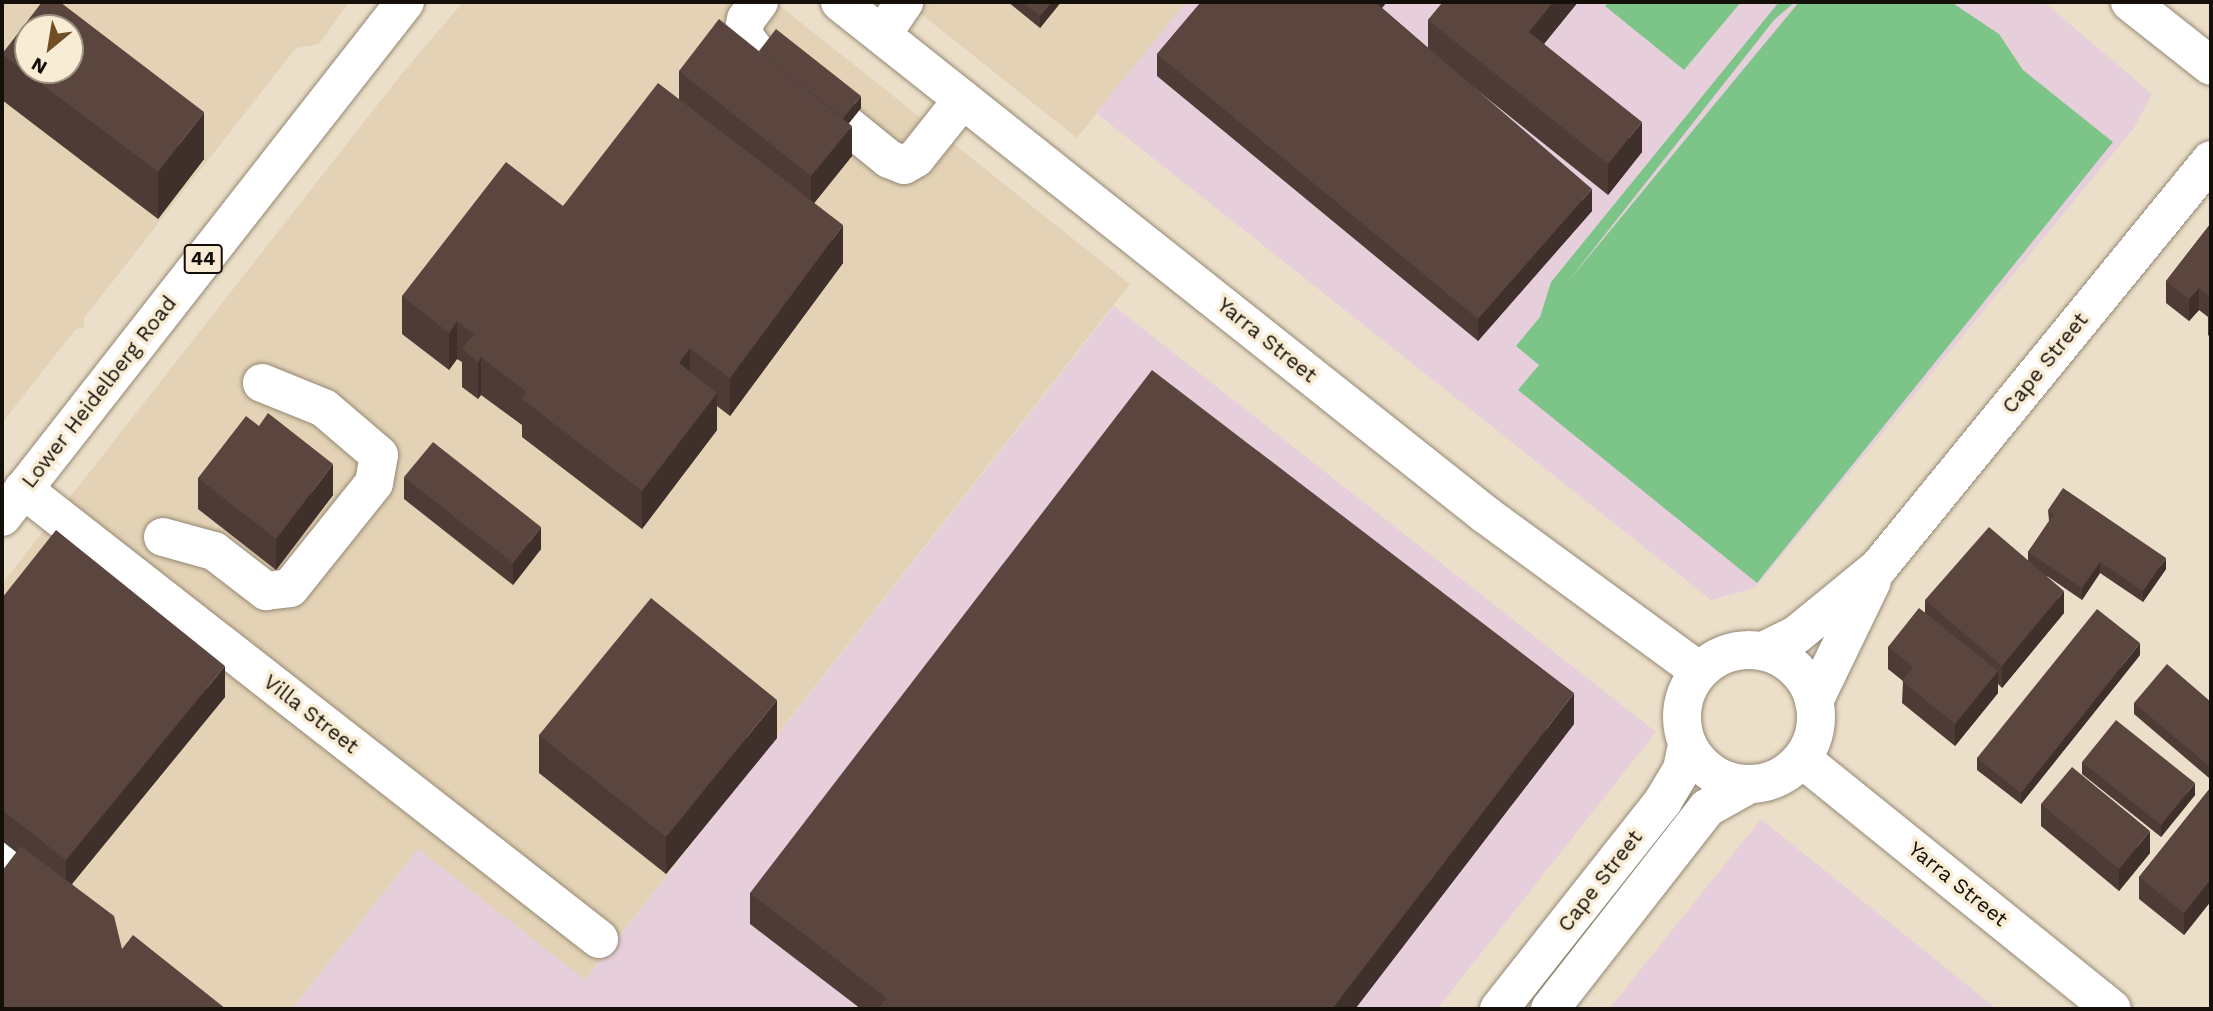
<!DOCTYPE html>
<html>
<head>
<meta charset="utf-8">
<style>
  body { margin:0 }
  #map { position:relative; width:2213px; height:1011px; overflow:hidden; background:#ecdfc9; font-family:"Work Sans",sans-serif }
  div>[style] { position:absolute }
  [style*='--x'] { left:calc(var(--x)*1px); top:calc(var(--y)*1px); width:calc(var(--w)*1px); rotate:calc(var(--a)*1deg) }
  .built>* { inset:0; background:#e3d2b5 }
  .education>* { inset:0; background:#e6cfdb }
  .green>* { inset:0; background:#7dc489 }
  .roads { filter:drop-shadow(0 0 2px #948874) drop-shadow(0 0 2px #948874) }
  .minor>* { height:38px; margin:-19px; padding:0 19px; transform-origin:19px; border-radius:19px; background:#fff }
  .minor>.ring { margin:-19px; padding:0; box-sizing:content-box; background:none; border:38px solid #fff; border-radius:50% }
  .highway>* { height:38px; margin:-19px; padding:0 19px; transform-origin:19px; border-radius:19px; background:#fff }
  .wall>* { inset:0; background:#4e3b36 }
  .shaded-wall>* { inset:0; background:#40302c }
  .building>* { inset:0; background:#5b453f }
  span { translate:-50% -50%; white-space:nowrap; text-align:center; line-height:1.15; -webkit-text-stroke:7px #f9ecd5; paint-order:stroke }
  .shield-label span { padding:2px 5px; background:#f9ecd5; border:2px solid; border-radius:5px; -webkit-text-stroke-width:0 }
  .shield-label { font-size:19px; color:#140f08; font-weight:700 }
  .street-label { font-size:21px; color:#140f08 }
  .frame { position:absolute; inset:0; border:4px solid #140f08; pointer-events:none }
  .north { position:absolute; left:14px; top:14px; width:70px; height:70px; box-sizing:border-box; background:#f9ecd5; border:2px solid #9d9483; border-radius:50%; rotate:210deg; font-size:19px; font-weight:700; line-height:28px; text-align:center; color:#140f08 }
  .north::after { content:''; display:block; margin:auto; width:24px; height:32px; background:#704f26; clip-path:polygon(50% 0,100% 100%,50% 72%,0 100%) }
</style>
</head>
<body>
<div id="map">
  <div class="built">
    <div style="clip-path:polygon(evenodd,2px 2px,349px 2px,319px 44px,296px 48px,84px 318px,84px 327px,75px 330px,2px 423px,2px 2px,28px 28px,70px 28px,70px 70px,28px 70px,28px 28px)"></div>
    <div style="clip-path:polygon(463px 2px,775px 2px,1130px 284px,584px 981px,418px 849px,292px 1009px,2px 1009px,2px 584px,400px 76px)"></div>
    <div style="clip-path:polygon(906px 2px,1186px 2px,1077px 138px)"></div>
  </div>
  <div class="education">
    <div style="clip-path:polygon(1186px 2px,2044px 2px,2152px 94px,2134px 128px,1755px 588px,1711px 600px,1096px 113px)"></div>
    <div style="clip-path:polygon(1114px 306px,1656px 732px,1437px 1009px,292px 1009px,418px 849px,585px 980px)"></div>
    <div style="clip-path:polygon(1761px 819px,1997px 1009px,1609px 1009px)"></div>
  </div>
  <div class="green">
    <div style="clip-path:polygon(1609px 2px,1741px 2px,1684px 70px,1605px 6px)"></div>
    <div style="clip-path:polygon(1779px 2px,1795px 2px,1774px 20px,1566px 284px,1799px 2px,1951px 2px,1999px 34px,2023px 70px,2113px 142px,1757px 583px,1518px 390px,1539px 365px,1516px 346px,1540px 317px,1551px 282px)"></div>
  </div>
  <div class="roads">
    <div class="minor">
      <div style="--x:759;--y:2;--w:21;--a:127"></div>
      <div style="--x:746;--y:19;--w:16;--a:101"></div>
      <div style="--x:743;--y:35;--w:31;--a:52"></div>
      <div style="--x:840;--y:2;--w:825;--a:38.45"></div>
      <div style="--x:1486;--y:515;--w:264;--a:36.2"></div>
      <div style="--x:882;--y:35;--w:40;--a:-56"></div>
      <div style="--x:847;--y:125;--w:54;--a:39"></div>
      <div style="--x:889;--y:159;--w:16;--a:22"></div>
      <div style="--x:904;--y:165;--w:14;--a:-30"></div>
      <div style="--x:916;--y:158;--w:75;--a:-51.5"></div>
      <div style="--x:23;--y:489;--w:731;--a:38"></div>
      <div style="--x:163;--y:537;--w:53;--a:15.4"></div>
      <div style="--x:214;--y:551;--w:66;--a:37.6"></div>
      <div style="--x:266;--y:591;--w:24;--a:-7"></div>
      <div style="--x:290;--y:588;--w:134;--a:-51.3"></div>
      <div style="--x:374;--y:483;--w:28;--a:-80"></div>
      <div style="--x:379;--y:455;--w:72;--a:-139.5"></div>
      <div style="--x:324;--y:408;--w:67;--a:-158"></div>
      <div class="ring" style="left:1682px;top:650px;width:96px;height:96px"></div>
      <div style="--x:1763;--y:651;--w:37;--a:-26"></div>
      <div style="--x:1796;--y:635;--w:107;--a:-39.3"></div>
      <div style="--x:1879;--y:567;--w:525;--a:-50.8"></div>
      <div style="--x:1814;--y:701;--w:133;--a:-64.2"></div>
      <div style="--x:1802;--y:759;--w:398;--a:38.9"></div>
      <div style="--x:2;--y:861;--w:59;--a:38.8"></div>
      <div style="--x:1499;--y:1009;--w:265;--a:-51.7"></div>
      <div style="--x:1663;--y:801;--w:37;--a:-59"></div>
      <div style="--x:1682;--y:769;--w:25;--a:-78"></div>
      <div style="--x:1550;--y:1009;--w:255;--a:-52"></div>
      <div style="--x:1707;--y:808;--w:47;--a:-29.3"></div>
    </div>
    <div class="highway">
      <div style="--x:2130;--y:2;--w:103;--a:38.3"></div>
      <div style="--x:2;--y:517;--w:654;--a:-51.96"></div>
    </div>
  </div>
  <div class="wall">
    <div style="clip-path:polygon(1008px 2px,1061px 2px,1040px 28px)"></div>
    <div style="clip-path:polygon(1201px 2px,1387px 2px,1382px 8px,1428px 48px,1428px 20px,1443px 2px,1578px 2px,1544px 44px,1642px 152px,1608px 195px,1473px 87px,1592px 211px,1478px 341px,1157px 76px,1157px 54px)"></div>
    <div style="clip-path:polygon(759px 51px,861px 108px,849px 123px,852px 156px,814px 203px,843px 263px,730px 416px,717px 406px,717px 430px,642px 529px,522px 437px,522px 425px,481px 395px,478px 399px,462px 387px,462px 362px,457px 359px,449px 370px,402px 334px,402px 296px,563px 206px,679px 99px,679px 71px)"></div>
    <div style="clip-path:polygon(2px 54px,204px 159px,158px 219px,2px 100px)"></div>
    <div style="clip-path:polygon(2211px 223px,2211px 338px,2208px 335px,2208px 317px,2199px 310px,2189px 321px,2166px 303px,2166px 281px)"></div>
    <div style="clip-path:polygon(404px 477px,541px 549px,513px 585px,404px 499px)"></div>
    <div style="clip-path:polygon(198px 478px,333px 495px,276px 570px,198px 509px)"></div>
    <div style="clip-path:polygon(2048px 510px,2166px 569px,2143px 602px,2100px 573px,2082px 600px,2047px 576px,2064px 613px,2002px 688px,1998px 684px,1998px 693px,1955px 746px,1902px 703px,1903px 681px,1888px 669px,1888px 647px,1925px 612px,1925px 600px,2028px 560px,2028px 552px,2049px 521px)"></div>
    <div style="clip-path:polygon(2px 598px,225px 697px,72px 884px,122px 949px,2px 1009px,16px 852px,2px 841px)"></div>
    <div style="clip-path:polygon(2140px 655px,2021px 804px,1977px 770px,1977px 758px)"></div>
    <div style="clip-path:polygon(2211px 702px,2211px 775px,2209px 778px,2134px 714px,2134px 703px)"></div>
    <div style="clip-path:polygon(1574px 724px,1355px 1009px,861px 1009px,750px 924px,750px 893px)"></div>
    <div style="clip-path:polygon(539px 735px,777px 738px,666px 874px,539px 773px)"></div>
    <div style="clip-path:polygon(2082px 762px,2195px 795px,2161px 837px,2082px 774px)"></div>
    <div style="clip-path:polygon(2211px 787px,2211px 901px,2184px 935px,2139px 899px,2139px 877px)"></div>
    <div style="clip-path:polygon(2041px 804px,2150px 853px,2119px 891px,2041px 826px)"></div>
  </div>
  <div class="shaded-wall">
    <div style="clip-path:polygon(1052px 2px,1061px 2px,1040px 28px,1040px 16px)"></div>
    <div style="clip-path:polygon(1371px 2px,1387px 2px,1371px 20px)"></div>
    <div style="clip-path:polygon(1553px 2px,1578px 2px,1529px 62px,1529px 32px)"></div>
    <div style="clip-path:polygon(861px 96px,861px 108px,834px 142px,834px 130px)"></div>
    <div style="clip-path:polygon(204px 112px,204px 159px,158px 219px,158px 172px)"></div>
    <div style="clip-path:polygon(1642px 122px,1642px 152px,1608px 195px,1608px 164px)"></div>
    <div style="clip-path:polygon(852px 126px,852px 156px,811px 207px,811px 176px)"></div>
    <div style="clip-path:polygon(1592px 189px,1592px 211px,1478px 341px,1478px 319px)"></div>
    <div style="clip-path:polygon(843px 225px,843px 263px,730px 416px,730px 378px)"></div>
    <div style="clip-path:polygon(2199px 288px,2199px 310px,2189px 321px,2189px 299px)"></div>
    <div style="clip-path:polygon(457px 321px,457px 359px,449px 370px,449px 333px)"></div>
    <div style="clip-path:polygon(690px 348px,690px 386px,679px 363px)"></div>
    <div style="clip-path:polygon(481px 357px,481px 395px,478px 399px,478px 362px)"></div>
    <div style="clip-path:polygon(717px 393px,717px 430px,642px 529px,642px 491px)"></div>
    <div style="clip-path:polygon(333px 464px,333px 495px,276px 570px,276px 539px)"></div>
    <div style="clip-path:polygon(541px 527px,541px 549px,513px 585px,513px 563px)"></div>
    <div style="clip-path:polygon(2166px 558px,2166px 569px,2143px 602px,2143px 591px)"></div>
    <div style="clip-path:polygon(2100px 562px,2100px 573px,2082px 600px,2082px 588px)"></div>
    <div style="clip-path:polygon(2064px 591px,2064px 613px,2002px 688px,2002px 666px)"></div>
    <div style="clip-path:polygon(2140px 643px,2140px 655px,2021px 804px,2021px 793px)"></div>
    <div style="clip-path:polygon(225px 666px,225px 697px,66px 891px,66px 860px)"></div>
    <div style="clip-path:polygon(1998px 671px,1998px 693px,1955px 746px,1955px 724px)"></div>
    <div style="clip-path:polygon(1574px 693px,1574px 724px,1355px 1009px,1332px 1009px)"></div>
    <div style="clip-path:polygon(777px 700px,777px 738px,666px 874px,666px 837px)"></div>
    <div style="clip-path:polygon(2211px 763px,2211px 775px,2209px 778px,2209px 766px)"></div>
    <div style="clip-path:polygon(2195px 783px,2195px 795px,2161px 837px,2161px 825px)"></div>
    <div style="clip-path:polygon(2150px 831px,2150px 853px,2119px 891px,2119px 869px)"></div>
    <div style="clip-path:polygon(2211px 879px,2211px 901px,2184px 935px,2184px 913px)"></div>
  </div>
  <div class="building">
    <div style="clip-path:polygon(evenodd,42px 2px,60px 2px,204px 112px,158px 172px,2px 54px,42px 2px,28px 28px,70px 28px,70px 70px,28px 70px,28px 28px)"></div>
    <div style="clip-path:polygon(1022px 2px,1052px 2px,1040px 16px)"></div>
    <div style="clip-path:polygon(1201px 2px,1375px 2px,1592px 189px,1478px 319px,1157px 54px)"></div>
    <div style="clip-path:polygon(1443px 2px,1553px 2px,1529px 32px,1642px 122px,1608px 164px,1428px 20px)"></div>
    <div style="clip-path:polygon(719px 19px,852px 126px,811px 176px,679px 71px)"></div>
    <div style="clip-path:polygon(776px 29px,861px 96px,843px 118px,759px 51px)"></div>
    <div style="clip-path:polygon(658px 83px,843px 225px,730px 378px,690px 348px,679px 363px,717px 393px,642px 491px,522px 399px,527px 392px,481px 357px,478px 362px,462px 349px,474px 334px,457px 321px,449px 333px,402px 296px,506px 162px,563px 206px)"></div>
    <div style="clip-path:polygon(2211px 223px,2211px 298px,2199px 288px,2189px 299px,2166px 281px)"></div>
    <div style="clip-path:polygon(1152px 370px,1574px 693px,1332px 1009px,878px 1009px,887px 998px,750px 893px)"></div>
    <div style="clip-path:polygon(268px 413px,333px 464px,276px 539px,198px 478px,246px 416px,259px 426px)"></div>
    <div style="clip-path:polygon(433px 442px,541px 527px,513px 563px,404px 477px)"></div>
    <div style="clip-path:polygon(2063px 488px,2166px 558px,2143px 591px,2100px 562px,2082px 588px,2028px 552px,2054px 514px,2048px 510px)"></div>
    <div style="clip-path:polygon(1989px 527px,2064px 591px,2002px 666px,1925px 600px)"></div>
    <div style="clip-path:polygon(56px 530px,225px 666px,66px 860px,2px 810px,2px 598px)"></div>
    <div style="clip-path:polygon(651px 598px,777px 700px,666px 837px,539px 735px)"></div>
    <div style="clip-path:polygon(1919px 608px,1998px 671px,1955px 724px,1902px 681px,1913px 667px,1888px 647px)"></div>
    <div style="clip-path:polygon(2097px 609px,2140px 643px,2021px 793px,1977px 758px)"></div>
    <div style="clip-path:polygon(2167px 664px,2211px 702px,2211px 763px,2209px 766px,2134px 703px)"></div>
    <div style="clip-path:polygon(2116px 720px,2195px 783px,2161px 825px,2082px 762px)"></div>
    <div style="clip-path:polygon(2072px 767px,2150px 831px,2119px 869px,2041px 804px)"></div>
    <div style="clip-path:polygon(2211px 787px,2211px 879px,2184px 913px,2139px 877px)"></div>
    <div style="clip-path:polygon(21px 846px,114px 916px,122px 949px,133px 935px,226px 1009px,2px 1009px,2px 871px)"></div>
  </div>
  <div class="shield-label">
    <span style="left:203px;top:259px">44</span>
  </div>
  <div class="street-label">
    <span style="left:1267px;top:340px;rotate:39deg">Yarra Street</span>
    <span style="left:2045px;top:363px;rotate:-51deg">Cape Street</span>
    <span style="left:99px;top:392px;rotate:-52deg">Lower Heidelberg Road</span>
    <span style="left:311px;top:714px;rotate:38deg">Villa Street</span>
    <span style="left:1600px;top:881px;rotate:-52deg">Cape Street</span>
    <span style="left:1958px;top:884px;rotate:39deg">Yarra Street</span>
  </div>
  <div class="frame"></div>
  <div class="north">N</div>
</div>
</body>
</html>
